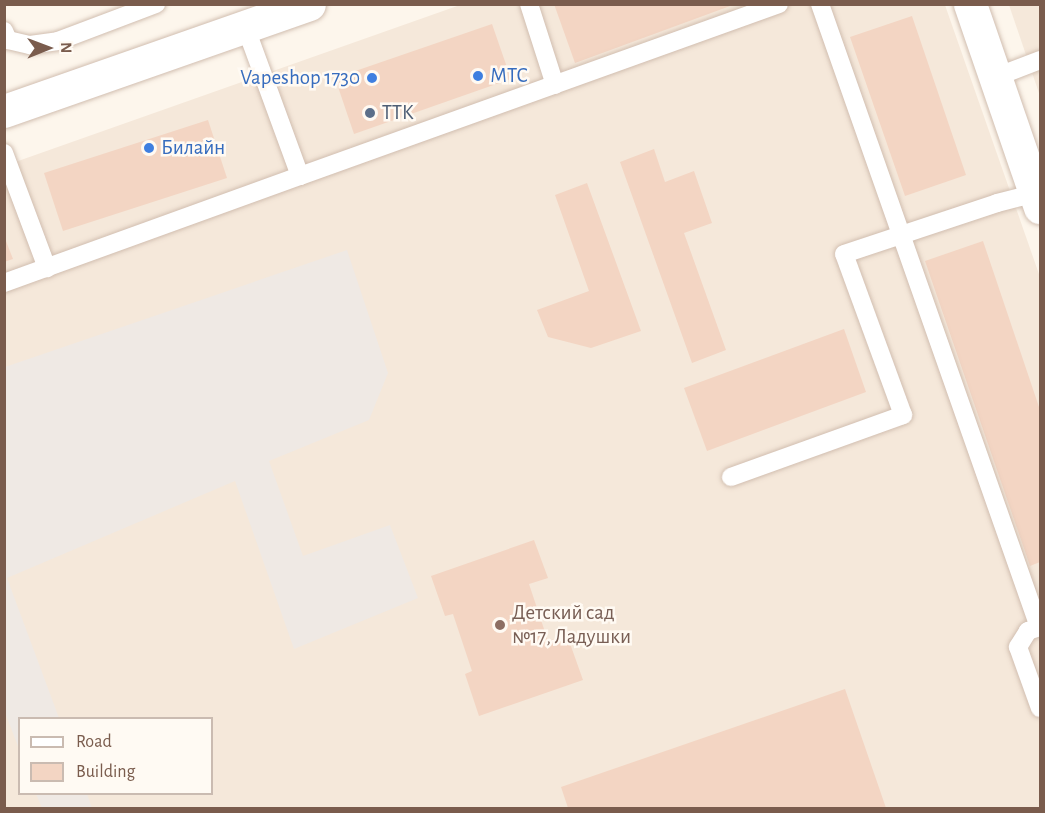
<!DOCTYPE html>
<html>
<head>
<meta charset="utf-8">
<style>
  body { margin:0 }
  #map { position:relative; width:1045px; height:813px; overflow:hidden; background:#fdf6ec; font-family:"Alegreya Sans",sans-serif }
  div>[style] { position:absolute }
  [style*='--x'] { left:calc(var(--x)*1px); top:calc(var(--y)*1px); width:calc(var(--w)*1px); rotate:calc(var(--a)*1deg) }
  .residential>* { inset:0; background:#f5e8da }
  .industrial>* { inset:0; background:#efe9e4 }
  .building>* { inset:0; background:#f3d5c3 }
  .roads { filter:drop-shadow(0 0 2px #d1beb0) drop-shadow(0 0 2px #d1beb0) }
  .lane>* { height:18px; margin:-9px; padding:0 9px; transform-origin:9px; border-radius:9px; background:#fff }
  .secondary>* { height:33px; margin:-16.5px; padding:0 16.5px; transform-origin:16.5px; border-radius:16.5px; background:#fff }
  .dots>* { width:16px; height:16px; translate:-50% -50%; box-sizing:border-box; border:3px solid #fffaf3; border-radius:50% }
  span { translate:-50% -50%; white-space:nowrap; text-align:center; line-height:1.15; -webkit-text-stroke:5px #fffaf3; paint-order:stroke }
  .shop-label { font-size:21px; color:#366cbe }
  .left { translate:0 -50%; text-align:left }
  .right { translate:-100% -50%; text-align:right }
  .service-label { font-size:21px; color:#4e5e75 }
  .education-label { font-size:21px; color:#785e54 }
  .frame { position:absolute; inset:0; border:6px solid #7a5c4d; pointer-events:none }
  .legend { position:absolute; left:18px; top:717px; width:195px; height:78px; box-sizing:border-box; background:#fffaf3; border:2px solid #cabbb1; margin:0; padding:8px 10px; list-style:none; font-size:18px; color:#7a5c4d }
  .legend li { display:flex; align-items:center; gap:12px; height:30px }
  .legend b { width:30px; border:2px solid #cabbb1 }
  .north { position:absolute; left:18px; top:18px; width:60px; height:60px; -webkit-text-stroke:4px #fffaf3; paint-order:stroke; rotate:89deg; font-size:16px; font-weight:700; line-height:24px; text-align:center; color:#7a5c4d }
  .north::after { content:''; display:block; margin:auto; width:21px; height:27px; background:#7a5c4d; clip-path:polygon(50% 0,100% 100%,50% 72%,0 100%) }
</style>
</head>
<body>
<div id="map">
  <div class="residential">
    <div style="clip-path:polygon(evenodd,460px 5px,945px 5px,1040px 277px,1040px 808px,5px 808px,4px 166px,460px 5px,20px 718px,212px 718px,212px 794px,20px 794px,20px 718px)"></div>
    <div style="clip-path:polygon(1009px 5px,1040px 5px,1040px 96px)"></div>
  </div>
  <div class="industrial">
    <div style="clip-path:polygon(347px 250px,388px 373px,369px 420px,269px 461px,303px 556px,390px 525px,418px 598px,294px 649px,235px 481px,7px 578px,59px 718px,20px 718px,19px 749px,4px 710px,5px 367px)"></div>
    <div style="clip-path:polygon(36px 794px,87px 794px,92px 808px,42px 808px)"></div>
  </div>
  <div class="building">
    <div style="clip-path:polygon(554px 4px,733px 4px,733px 5px,575px 63px)"></div>
    <div style="clip-path:polygon(912px 16px,966px 175px,905px 196px,850px 37px)"></div>
    <div style="clip-path:polygon(492px 24px,511px 79px,354px 134px,335px 78px)"></div>
    <div style="clip-path:polygon(208px 120px,227px 178px,63px 231px,44px 173px)"></div>
    <div style="clip-path:polygon(654px 149px,665px 182px,694px 171px,712px 223px,684px 233px,726px 350px,692px 363px,620px 162px)"></div>
    <div style="clip-path:polygon(587px 183px,641px 331px,591px 348px,548px 337px,537px 310px,589px 291px,555px 195px)"></div>
    <div style="clip-path:polygon(4px 236px,13px 259px,4px 262px)"></div>
    <div style="clip-path:polygon(983px 241px,1040px 410px,1040px 562px,1030px 566px,925px 261px)"></div>
    <div style="clip-path:polygon(844px 329px,866px 392px,707px 451px,684px 388px)"></div>
    <div style="clip-path:polygon(534px 540px,548px 578px,529px 584px,548px 641px,567px 635px,583px 680px,479px 716px,465px 674px,472px 671px,453px 614px,445px 616px,431px 576px)"></div>
    <div style="clip-path:polygon(845px 689px,886px 808px,568px 808px,561px 787px)"></div>
  </div>
  <div class="roads">
    <div class="lane">
      <div style="--x:529;--y:4;--w:85;--a:72.2"></div>
      <div style="--x:820;--y:4;--w:660;--a:70.63"></div>
      <div style="--x:4;--y:31;--w:10;--a:66"></div>
      <div style="--x:8;--y:40;--w:23;--a:13"></div>
      <div style="--x:30;--y:45;--w:28;--a:-8"></div>
      <div style="--x:58;--y:41;--w:105;--a:-20.7"></div>
      <div style="--x:996;--y:77;--w:47;--a:-21.1"></div>
      <div style="--x:4;--y:153;--w:123;--a:69.5"></div>
      <div style="--x:300;--y:176;--w:509;--a:-19.75"></div>
      <div style="--x:4;--y:283;--w:315;--a:-19.9"></div>
      <div style="--x:300;--y:176;--w:160;--a:-110.1"></div>
      <div style="--x:731;--y:477;--w:183;--a:-19.8"></div>
      <div style="--x:903;--y:415;--w:171;--a:-110.1"></div>
      <div style="--x:844;--y:254;--w:161;--a:-18.4"></div>
      <div style="--x:997;--y:203;--w:44;--a:-14.3"></div>
      <div style="--x:1040;--y:627;--w:13;--a:162"></div>
      <div style="--x:1028;--y:631;--w:19;--a:122"></div>
      <div style="--x:1018;--y:647;--w:65;--a:70.2"></div>
    </div>
    <div class="secondary">
      <div style="--x:970;--y:4;--w:215;--a:71"></div>
      <div style="--x:4;--y:111;--w:323;--a:-19.3"></div>
    </div>
  </div>
  <div class="dots">
    <div style="left:478px;top:76px;background:#3f7fe0"></div>
    <div style="left:372px;top:78px;background:#3f7fe0"></div>
    <div style="left:370px;top:113px;background:#5c6f8a"></div>
    <div style="left:149px;top:148px;background:#3f7fe0"></div>
    <div style="left:500px;top:625px;background:#8d6e63"></div>
  </div>
  <div class="shop-label">
    <span class="left" style="left:490px;top:76px">МТС</span>
    <span class="right" style="left:360px;top:78px">Vapeshop 1730</span>
    <span class="left" style="left:161px;top:148px">Билайн</span>
  </div>
  <div class="service-label">
    <span class="left" style="left:382px;top:113px">ТТК</span>
  </div>
  <div class="education-label">
    <span class="left" style="left:512px;top:625px">Детский сад<br>№17, Ладушки</span>
  </div>
  <div class="frame"></div>
  <ul class="legend">
  <li><b style="height:8px;background:#fff"></b>Road</li>
  <li><b style="height:16px;background:#f3d5c3"></b>Building</li>
  </ul>
  <div class="north">N</div>
</div>
</body>
</html>
